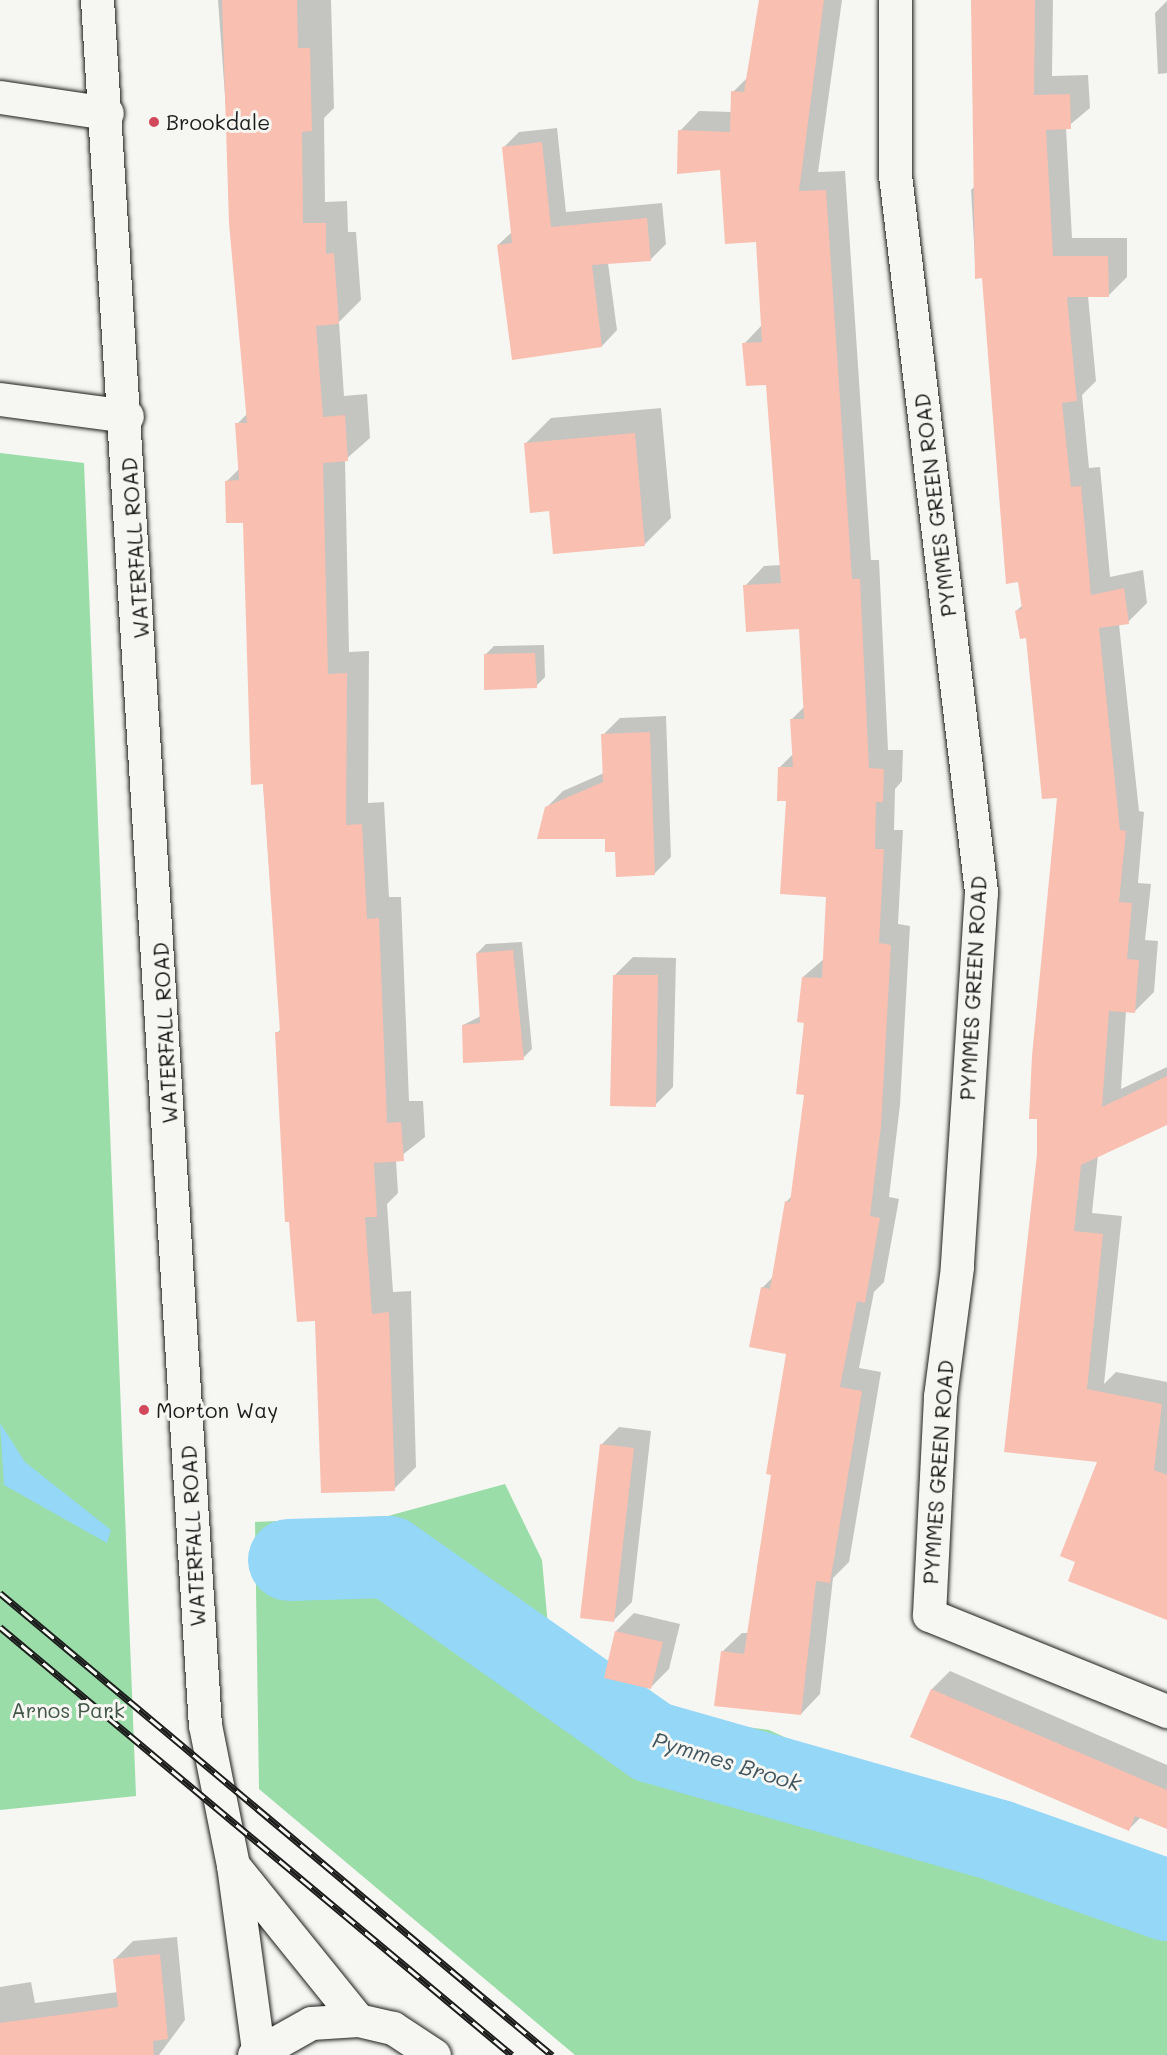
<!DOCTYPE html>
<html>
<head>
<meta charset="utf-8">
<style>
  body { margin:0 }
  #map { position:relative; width:1167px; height:2055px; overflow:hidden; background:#f6f6f2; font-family:Mali,sans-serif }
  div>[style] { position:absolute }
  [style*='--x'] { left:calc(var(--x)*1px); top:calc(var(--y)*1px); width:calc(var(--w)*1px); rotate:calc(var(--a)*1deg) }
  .green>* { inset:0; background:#9adda8 }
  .water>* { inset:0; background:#94d7f6 }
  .shadow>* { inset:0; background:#0003 }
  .river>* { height:82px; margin:-41px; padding:0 41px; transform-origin:41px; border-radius:41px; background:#94d7f6 }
  .building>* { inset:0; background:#f9bfb0 }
  .roads { filter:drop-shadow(0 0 2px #1c1c1c) drop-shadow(0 0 2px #1c1c1c) }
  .street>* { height:33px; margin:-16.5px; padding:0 16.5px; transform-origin:16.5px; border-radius:16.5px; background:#f6f6f2 }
  .primary>* { height:33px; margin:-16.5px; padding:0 16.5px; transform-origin:16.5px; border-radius:16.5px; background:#f6f6f2 }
  .rail>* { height:7px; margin-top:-3.5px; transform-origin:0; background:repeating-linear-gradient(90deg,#f6f6f2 0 14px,#1c1c1c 0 28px); box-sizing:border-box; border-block:2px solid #1c1c1c }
  .dots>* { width:16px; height:16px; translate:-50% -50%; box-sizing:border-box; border:3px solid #f6f6f2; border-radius:50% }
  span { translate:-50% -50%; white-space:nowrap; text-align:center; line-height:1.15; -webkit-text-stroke:6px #f6f6f2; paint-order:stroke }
  .poi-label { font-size:21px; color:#1c1c1c }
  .left { translate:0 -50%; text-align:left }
  .street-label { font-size:21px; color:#1c1c1c }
  .park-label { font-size:21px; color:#425646 }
  .water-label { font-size:22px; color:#40545d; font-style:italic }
</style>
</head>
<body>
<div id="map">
  <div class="green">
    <div style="clip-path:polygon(0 453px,84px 463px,136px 1796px,0 1810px)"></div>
    <div style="clip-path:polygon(505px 1484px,542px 1560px,555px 1703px,769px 1730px,913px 1796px,1167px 1888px,1167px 2055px,575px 2055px,259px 1789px,255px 1522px,388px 1516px)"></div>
  </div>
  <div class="water">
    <div style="clip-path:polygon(0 1423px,25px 1462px,111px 1530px,107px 1543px,4px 1485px)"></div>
  </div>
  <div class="shadow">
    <div style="clip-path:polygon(218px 0,331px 0,334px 108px,324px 118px,325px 202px,347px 201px,348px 232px,356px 232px,361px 300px,339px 322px,344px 396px,367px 394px,370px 438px,345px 460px,349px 652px,369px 651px,368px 803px,384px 802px,389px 897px,401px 897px,409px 1101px,423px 1101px,425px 1137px,396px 1160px,398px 1193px,387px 1204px,393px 1292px,411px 1291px,416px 1467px,394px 1489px,317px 1319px,277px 1033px,281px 1029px,244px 522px,227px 481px,240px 468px,237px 424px,248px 413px)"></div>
    <div style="clip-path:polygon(761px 0,842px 0,818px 172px,845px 171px,871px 560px,879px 560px,888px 750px,903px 750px,902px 781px,895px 789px,894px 830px,903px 830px,898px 924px,910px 926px,900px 1105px,889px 1197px,899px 1199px,884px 1282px,874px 1292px,859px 1368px,881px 1372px,849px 1562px,833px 1578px,820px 1694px,801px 1714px,722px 1652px,742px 1633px,749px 1633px,773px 1474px,787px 1353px,762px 1288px,774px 1276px,786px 1202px,792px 1196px,805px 1093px,803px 977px,825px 958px,828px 895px,779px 768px,794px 753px,791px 720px,805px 706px,800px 628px,745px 586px,764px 566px,781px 565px,768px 383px,744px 344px,762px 325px,758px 240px,722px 169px,680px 131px,699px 111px,732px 112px,733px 92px,748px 77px)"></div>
    <div style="clip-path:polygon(974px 0,1053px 0,1052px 76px,1088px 75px,1090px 108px,1066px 128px,1072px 238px,1127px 238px,1127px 277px,1108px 296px,1088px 296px,1096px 381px,1082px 395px,1089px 468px,1100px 467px,1110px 577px,1143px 570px,1147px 603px,1128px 622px,1119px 624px,1139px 811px,1144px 812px,1138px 883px,1151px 884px,1145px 940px,1158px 941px,1154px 992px,1135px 1011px,1126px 1011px,1121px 1089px,1167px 1067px,1167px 1123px,1098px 1155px,1092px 1213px,1122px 1216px,1104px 1384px,1116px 1372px,1167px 1382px,1167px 1619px,1077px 1561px,1099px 1461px,1038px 1155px,1059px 796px,1027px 636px,1016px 611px,1023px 605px,1020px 581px,1007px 582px,984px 277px,976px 277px,971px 190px,977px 184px)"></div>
    <div style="clip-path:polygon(1167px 1px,1167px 73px,1158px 74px,1155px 13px)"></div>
    <div style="clip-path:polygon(557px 128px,566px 212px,662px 203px,666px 244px,651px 259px,608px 263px,617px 330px,602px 346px,498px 245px,512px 232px,504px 147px,519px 132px)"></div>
    <div style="clip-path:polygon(661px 408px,671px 518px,645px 544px,550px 509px,525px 444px,551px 418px)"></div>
    <div style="clip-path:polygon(544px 645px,545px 677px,536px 686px,485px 655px,494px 646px)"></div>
    <div style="clip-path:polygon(666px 716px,671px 857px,654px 874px,606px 838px,546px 808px,563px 791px,604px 773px,603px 735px,620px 718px)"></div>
    <div style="clip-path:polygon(522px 942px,532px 1049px,523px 1058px,463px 1025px,481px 1016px,477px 953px,486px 944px)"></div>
    <div style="clip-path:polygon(633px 957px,676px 958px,673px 1087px,655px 1105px,615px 975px)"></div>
    <div style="clip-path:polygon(619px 1427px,651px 1431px,632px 1602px,614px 1620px,601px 1445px)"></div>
    <div style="clip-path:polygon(634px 1613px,680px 1624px,669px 1669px,651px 1687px,616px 1631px)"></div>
    <div style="clip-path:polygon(950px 1671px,1167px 1765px,1167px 1828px,1141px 1817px,1129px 1829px,912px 1737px,932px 1689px)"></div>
    <div style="clip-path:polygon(177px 1937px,185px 2020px,159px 2055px,0 2055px,0 1987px,31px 1982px,35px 2003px,118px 1992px,115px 1959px,133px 1941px)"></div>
  </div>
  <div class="river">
    <div style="--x:289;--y:1560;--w:100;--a:-1.7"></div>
    <div style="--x:389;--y:1557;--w:322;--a:35.1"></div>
    <div style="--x:652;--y:1742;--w:361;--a:15.9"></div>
    <div style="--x:999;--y:1841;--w:178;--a:19.4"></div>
  </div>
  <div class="building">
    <div style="clip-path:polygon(222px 0,297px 0,298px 48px,310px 48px,312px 131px,302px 132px,303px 223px,326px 223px,326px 254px,334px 253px,339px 324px,316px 326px,323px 417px,345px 415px,348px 461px,323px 463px,328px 674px,347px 673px,346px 825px,362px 824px,367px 919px,379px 918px,387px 1123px,401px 1122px,404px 1161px,374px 1163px,377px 1217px,365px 1217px,372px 1314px,389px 1312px,395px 1491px,321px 1493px,315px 1321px,297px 1322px,289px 1222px,285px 1222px,275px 1032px,280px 1032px,263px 784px,251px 785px,243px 523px,226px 523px,225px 481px,239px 480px,235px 423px,247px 423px,229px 223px)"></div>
    <div style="clip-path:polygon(759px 0,824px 0,799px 191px,826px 190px,852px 579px,860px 579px,869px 768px,884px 769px,883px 802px,876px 802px,875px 849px,884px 849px,879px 943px,891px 945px,881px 1126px,870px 1216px,880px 1218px,865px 1303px,857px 1301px,840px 1387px,862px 1391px,830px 1583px,816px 1581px,801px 1715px,714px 1706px,721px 1651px,744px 1654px,771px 1475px,766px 1474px,786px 1354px,749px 1347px,761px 1287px,770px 1289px,785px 1201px,790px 1202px,804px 1095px,796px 1094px,804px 1023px,797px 1022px,802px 977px,822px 978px,826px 897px,780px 894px,786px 801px,777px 801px,778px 767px,793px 767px,790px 719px,804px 719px,799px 629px,746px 632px,743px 585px,781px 583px,766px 385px,746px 386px,742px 343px,762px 342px,756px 242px,725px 244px,720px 170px,677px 174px,678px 130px,730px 132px,731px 91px,744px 92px)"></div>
    <div style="clip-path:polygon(971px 0,1035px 0,1034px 95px,1070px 94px,1071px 129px,1046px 130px,1053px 256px,1108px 256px,1109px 297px,1067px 297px,1077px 401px,1062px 403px,1071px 487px,1081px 486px,1091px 595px,1124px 588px,1129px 624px,1099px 628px,1120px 830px,1126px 831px,1119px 902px,1132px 903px,1127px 959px,1139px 960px,1135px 1013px,1109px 1011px,1102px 1107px,1167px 1076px,1167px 1125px,1081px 1165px,1074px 1231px,1103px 1234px,1087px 1389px,1162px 1404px,1154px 1470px,1167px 1475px,1167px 1620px,1068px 1581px,1075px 1562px,1060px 1556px,1097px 1462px,1004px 1452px,1037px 1154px,1037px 1119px,1029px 1119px,1032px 1056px,1057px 798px,1042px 799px,1026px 638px,1020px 639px,1015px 611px,1022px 609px,1018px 582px,1006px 584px,982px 278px,975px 279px)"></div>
    <div style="clip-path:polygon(542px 142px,551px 227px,647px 218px,651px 261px,592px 265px,602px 347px,512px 360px,497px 245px,512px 243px,502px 147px)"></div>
    <div style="clip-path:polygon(635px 433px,645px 546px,553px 554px,549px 511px,530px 513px,524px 443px)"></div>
    <div style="clip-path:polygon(535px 653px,537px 688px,484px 690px,484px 654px)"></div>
    <div style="clip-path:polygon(650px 732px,655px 875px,616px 877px,615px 852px,605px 852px,605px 839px,537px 839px,545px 807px,603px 782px,601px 734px)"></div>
    <div style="clip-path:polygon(513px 950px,524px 1060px,463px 1063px,462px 1025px,480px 1023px,476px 953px)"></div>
    <div style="clip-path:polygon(613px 975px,658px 975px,656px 1107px,610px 1106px)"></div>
    <div style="clip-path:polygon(600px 1444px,634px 1448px,614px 1622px,580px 1618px)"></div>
    <div style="clip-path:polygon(615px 1631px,663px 1642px,651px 1689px,604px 1678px)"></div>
    <div style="clip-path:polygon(931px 1689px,1167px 1790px,1167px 1829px,1135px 1816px,1129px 1831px,910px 1737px)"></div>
    <div style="clip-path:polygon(160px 1954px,168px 2039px,153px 2041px,154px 2055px,0 2055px,0 2023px,118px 2007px,113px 1959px)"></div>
  </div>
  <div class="roads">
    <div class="street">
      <div style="--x:895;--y:0;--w:175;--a:90"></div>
      <div style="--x:895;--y:175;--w:722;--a:83.16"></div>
      <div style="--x:981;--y:892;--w:376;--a:93.7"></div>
      <div style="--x:957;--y:1267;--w:131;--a:97.5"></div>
      <div style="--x:940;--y:1397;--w:218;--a:92.9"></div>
      <div style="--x:929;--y:1615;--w:257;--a:22"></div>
      <div style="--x:0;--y:97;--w:108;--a:8.5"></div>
      <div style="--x:0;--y:399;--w:128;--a:7.6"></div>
    </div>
    <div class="primary">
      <div style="--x:97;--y:0;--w:1728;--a:86.42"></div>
      <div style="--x:205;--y:1725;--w:143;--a:78.7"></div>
      <div style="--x:233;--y:1865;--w:187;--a:82.3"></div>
      <div style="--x:233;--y:1865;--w:199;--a:51.1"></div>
      <div style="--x:254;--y:2055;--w:65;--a:-29.3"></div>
      <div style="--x:311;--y:2023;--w:47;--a:-3.7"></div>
      <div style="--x:358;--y:2020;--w:36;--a:13"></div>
      <div style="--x:393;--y:2028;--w:49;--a:33.4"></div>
    </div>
  </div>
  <div class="rail">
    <div style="--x:0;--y:1593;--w:720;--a:39.93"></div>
    <div style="--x:0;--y:1627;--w:667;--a:39.89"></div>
  </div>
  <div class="dots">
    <div style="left:154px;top:122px;background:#d1495b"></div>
    <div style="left:144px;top:1410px;background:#d1495b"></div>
  </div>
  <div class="poi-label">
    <span class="left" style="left:166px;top:122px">Brookdale</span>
    <span class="left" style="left:156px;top:1410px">Morton Way</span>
  </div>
  <div class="street-label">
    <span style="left:935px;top:505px;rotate:-97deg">PYMMES GREEN ROAD</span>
    <span style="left:135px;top:548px;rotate:-94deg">WATERFALL ROAD</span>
    <span style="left:973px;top:988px;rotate:-87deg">PYMMES GREEN ROAD</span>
    <span style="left:165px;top:1033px;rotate:-93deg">WATERFALL ROAD</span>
    <span style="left:938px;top:1472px;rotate:-86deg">PYMMES GREEN ROAD</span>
    <span style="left:193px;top:1536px;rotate:-93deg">WATERFALL ROAD</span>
  </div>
  <div class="park-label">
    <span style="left:68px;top:1710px">Arnos Park</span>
  </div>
  <div class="water-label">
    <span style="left:727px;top:1761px;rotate:17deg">Pymmes Brook</span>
  </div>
</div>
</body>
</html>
